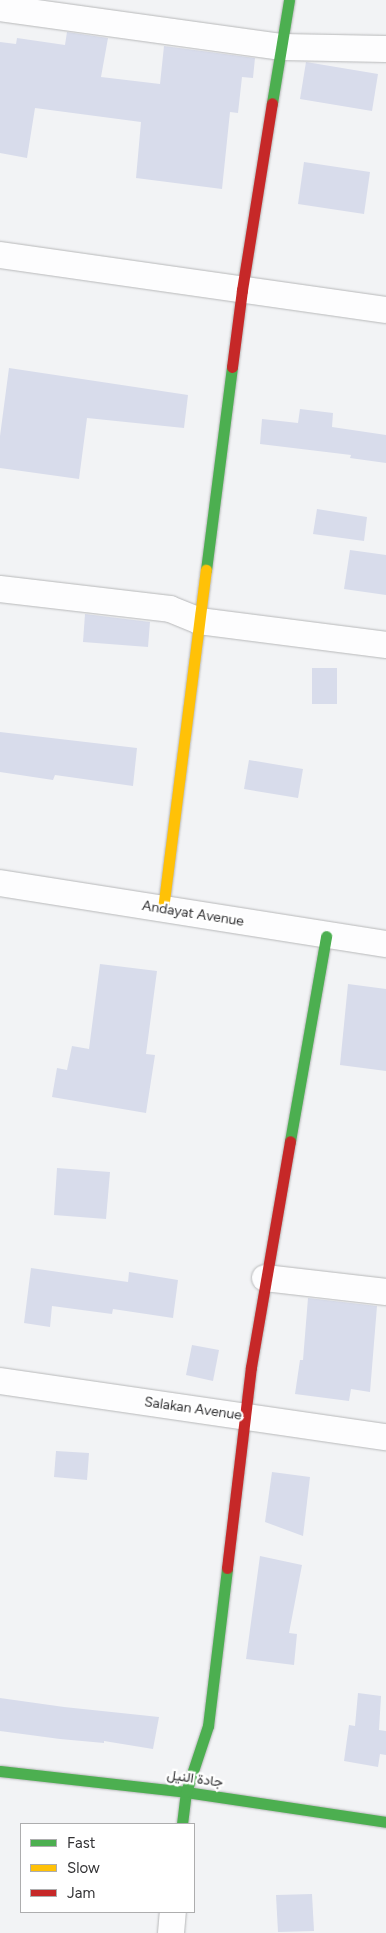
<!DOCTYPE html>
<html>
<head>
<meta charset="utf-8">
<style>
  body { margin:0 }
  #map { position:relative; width:386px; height:1933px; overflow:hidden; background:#f2f3f5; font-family:Figtree,Vazirmatn,sans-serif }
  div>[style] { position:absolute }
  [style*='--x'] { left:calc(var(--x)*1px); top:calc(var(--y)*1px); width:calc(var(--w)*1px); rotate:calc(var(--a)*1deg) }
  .building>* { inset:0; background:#d8dceb }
  .roads { filter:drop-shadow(0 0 1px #b7b8b9) drop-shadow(0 0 1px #b7b8b9) }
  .street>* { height:26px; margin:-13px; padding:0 13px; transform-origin:13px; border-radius:13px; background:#fdfdfe }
  .fast>* { height:11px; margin:-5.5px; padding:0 5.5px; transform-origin:5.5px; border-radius:5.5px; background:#4caf50 }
  .slow>* { height:11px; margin:-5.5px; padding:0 5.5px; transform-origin:5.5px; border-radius:5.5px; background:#ffc107 }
  .jam>* { height:11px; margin:-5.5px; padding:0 5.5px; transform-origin:5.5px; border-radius:5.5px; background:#c62828 }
  span { translate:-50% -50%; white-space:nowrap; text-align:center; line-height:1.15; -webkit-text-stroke:4.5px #fff; paint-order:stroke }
  .street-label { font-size:14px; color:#323234 }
  .legend { position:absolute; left:20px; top:1823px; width:175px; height:90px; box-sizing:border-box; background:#fff; border:1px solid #adadae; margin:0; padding:6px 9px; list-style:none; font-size:15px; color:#323234 }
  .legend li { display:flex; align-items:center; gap:10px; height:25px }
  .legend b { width:25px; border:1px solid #adadae }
</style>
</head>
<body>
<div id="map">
  <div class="building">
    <div style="clip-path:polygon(67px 32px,108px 38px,101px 77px,160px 84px,164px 46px,255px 58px,253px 78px,242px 77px,238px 113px,230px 112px,222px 189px,136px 178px,141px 122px,35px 108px,27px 158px,0 153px,0 42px,16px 44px,17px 38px,65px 45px)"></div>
    <div style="clip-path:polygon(306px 62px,378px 74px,372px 111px,300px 99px)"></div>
    <div style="clip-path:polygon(304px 162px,370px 172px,364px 214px,298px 204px)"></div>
    <div style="clip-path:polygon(9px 368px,188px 395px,184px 428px,87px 418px,79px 479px,0 468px,0 436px)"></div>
    <div style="clip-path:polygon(300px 409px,333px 413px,332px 427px,386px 435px,386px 463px,350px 458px,351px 455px,260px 444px,262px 419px,298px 423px)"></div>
    <div style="clip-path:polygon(317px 509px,367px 517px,364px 541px,313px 534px)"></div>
    <div style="clip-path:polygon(350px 550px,386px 555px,386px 595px,344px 589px)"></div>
    <div style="clip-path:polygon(85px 614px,150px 622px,148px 647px,83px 642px)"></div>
    <div style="clip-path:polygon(312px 668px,337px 668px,337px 704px,312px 704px)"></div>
    <div style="clip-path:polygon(0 732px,137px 748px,133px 786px,55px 775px,53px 780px,0 772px)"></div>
    <div style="clip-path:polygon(249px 760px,303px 769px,298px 798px,244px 789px)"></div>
    <div style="clip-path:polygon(100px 964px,157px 971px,146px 1054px,155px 1055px,146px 1113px,52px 1097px,57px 1068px,67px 1070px,72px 1046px,89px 1049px)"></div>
    <div style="clip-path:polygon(348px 984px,386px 989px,386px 1071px,340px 1065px)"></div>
    <div style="clip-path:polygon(57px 1168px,110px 1172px,106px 1219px,54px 1215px)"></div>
    <div style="clip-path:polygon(31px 1268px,128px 1282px,129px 1272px,178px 1280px,173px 1318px,113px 1309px,112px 1314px,52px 1306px,50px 1327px,24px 1323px)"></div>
    <div style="clip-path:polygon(308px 1298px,377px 1306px,370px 1392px,351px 1389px,349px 1401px,295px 1394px,300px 1360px,303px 1360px)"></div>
    <div style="clip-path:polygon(192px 1345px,219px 1350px,213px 1381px,186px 1375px)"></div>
    <div style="clip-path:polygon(56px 1451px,89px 1453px,87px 1480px,54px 1477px)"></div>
    <div style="clip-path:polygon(272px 1472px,310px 1477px,303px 1536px,265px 1522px)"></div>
    <div style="clip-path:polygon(260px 1556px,302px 1565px,289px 1633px,297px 1634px,294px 1665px,246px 1659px)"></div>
    <div style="clip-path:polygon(358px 1693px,381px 1696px,379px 1730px,386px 1731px,386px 1755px,380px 1754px,378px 1767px,344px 1761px,349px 1725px,355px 1726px)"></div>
    <div style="clip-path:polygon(0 1698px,64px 1707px,159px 1717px,153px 1749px,104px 1741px,104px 1743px,60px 1739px,0 1731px)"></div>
    <div style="clip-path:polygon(312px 1894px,314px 1931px,278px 1932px,276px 1895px)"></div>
  </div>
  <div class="roads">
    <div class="street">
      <div style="--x:0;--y:8;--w:285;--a:7.9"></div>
      <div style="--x:282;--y:47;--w:104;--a:1.1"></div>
      <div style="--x:0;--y:255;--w:390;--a:8.1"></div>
      <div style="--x:0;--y:589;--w:171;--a:6.7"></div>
      <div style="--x:170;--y:609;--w:31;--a:22"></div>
      <div style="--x:199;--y:621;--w:189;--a:7.3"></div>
      <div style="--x:0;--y:883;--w:391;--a:9"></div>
      <div style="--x:265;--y:1278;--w:122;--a:6.6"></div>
      <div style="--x:0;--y:1381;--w:390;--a:8.3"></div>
      <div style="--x:171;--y:1933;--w:21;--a:-85"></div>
    </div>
    <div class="fast">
      <div style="--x:272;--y:103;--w:104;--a:-80.6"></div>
      <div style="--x:206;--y:570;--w:205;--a:-82.7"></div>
      <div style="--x:290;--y:1141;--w:208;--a:-80"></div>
      <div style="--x:0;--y:1771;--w:187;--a:6.4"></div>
      <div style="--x:186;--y:1792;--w:202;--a:8.5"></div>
      <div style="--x:182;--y:1824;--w:32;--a:-83"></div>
      <div style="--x:186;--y:1792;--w:70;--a:-71.6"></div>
      <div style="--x:208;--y:1726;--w:159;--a:-83.1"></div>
    </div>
    <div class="slow">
      <div style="--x:163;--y:909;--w:342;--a:-82.8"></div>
    </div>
    <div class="jam">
      <div style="--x:232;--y:367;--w:78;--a:-82.6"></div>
      <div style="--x:242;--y:290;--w:189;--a:-80.9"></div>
      <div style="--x:227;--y:1568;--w:202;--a:-83.2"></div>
      <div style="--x:251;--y:1367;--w:229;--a:-80.2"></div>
    </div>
  </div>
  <div class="street-label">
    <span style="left:193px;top:914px;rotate:9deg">Andayat Avenue</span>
    <span style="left:193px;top:1409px;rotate:8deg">Salakan Avenue</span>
    <span style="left:195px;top:1779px;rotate:8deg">جادة النيل</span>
  </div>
  <ul class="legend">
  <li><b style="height:6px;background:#4caf50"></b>Fast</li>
  <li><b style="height:6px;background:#ffc107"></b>Slow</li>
  <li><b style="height:6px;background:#c62828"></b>Jam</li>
  </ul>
</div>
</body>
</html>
